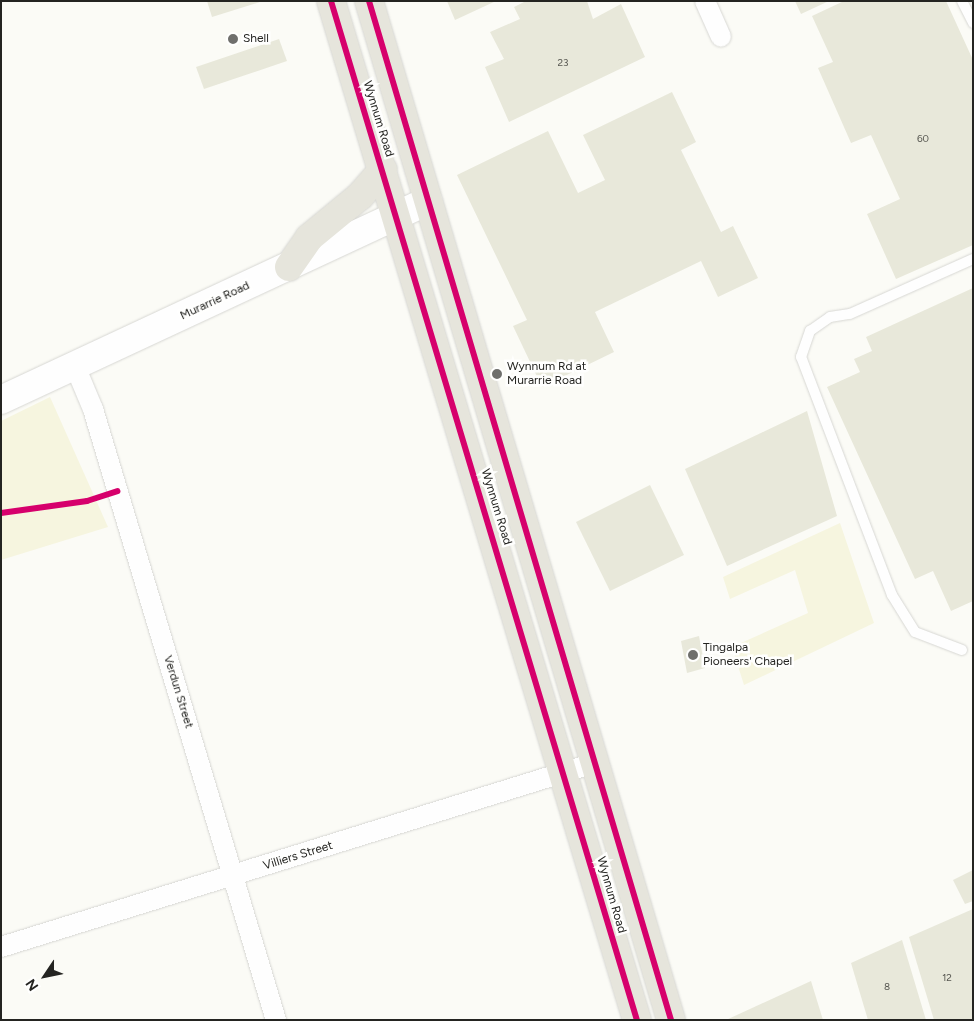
<!DOCTYPE html>
<html>
<head>
<meta charset="utf-8">
<style>
  body { margin:0 }
  #map { position:relative; width:974px; height:1021px; overflow:hidden; background:#fbfbf6; font-family:Figtree,sans-serif }
  div>[style] { position:absolute }
  [style*='--x'] { left:calc(var(--x)*1px); top:calc(var(--y)*1px); width:calc(var(--w)*1px); rotate:calc(var(--a)*1deg) }
  .green>* { inset:0; background:#f6f5df }
  .building>* { inset:0; background:#e8e8da }
  .roads { filter:drop-shadow(0 0 1px #d7d7d3) drop-shadow(0 0 1px #d7d7d3) }
  .lane>* { height:10px; margin:-5px; padding:0 5px; transform-origin:5px; border-radius:5px; background:#fefefe }
  .street>* { height:20px; margin:-10px; padding:0 10px; transform-origin:10px; border-radius:10px; background:#fefefe }
  .secondary>* { height:28px; margin:-14px; padding:0 14px; transform-origin:14px; border-radius:14px; background:#fefefe }
  .primary>* { height:28px; margin:-14px; padding:0 14px; transform-origin:14px; border-radius:14px; background:#e6e5dc }
  .cycleway>* { height:6px; margin:-3px; padding:0 3px; transform-origin:3px; border-radius:3px; background:#d6006c }
  .dots>* { width:14px; height:14px; translate:-50% -50%; box-sizing:border-box; border:2px solid #fffffe; border-radius:50% }
  span { translate:-50% -50%; white-space:nowrap; text-align:center; line-height:1.15; -webkit-text-stroke:5px #fffffe; paint-order:stroke }
  .number-label { font-size:10px; color:#55554f }
  .number-label span { -webkit-text-stroke-width:0 }
  .poi-label { font-size:12px; color:#242421 }
  .left { translate:0 -50%; text-align:left }
  .street-label { font-size:12px; color:#242421 }
  .frame { position:absolute; inset:0; border:2px solid #242421; pointer-events:none }
  .north { position:absolute; left:20px; top:951px; width:50px; height:50px; -webkit-text-stroke:4px #fffffe; paint-order:stroke; rotate:236deg; font-size:14px; font-weight:700; line-height:20px; text-align:center; color:#242421 }
  .north::after { content:''; display:block; margin:auto; width:18px; height:22px; background:#242421; clip-path:polygon(50% 0,100% 100%,50% 72%,0 100%) }
</style>
</head>
<body>
<div id="map">
  <div class="green">
    <div style="clip-path:polygon(50px 397px,108px 527px,1px 560px,1px 421px)"></div>
    <div style="clip-path:polygon(840px 523px,874px 623px,744px 685px,732px 647px,808px 613px,795px 570px,730px 599px,723px 577px)"></div>
  </div>
  <div class="building">
    <div style="clip-path:polygon(207px 1px,260px 1px,260px 2px,212px 17px)"></div>
    <div style="clip-path:polygon(447px 1px,496px 1px,455px 20px)"></div>
    <div style="clip-path:polygon(526px 1px,587px 1px,593px 19px,621px 4px,645px 57px,509px 122px,485px 67px,504px 59px,490px 32px,520px 19px,514px 7px)"></div>
    <div style="clip-path:polygon(795px 1px,829px 1px,801px 14px)"></div>
    <div style="clip-path:polygon(844px 1px,946px 1px,973px 60px,973px 245px,896px 279px,867px 214px,900px 199px,871px 135px,851px 143px,818px 68px,833px 62px,812px 16px)"></div>
    <div style="clip-path:polygon(279px 39px,287px 61px,204px 89px,196px 67px)"></div>
    <div style="clip-path:polygon(672px 92px,696px 142px,681px 150px,721px 232px,733px 226px,758px 278px,718px 297px,701px 261px,595px 312px,614px 352px,542px 387px,513px 326px,527px 320px,457px 175px,548px 131px,578px 193px,605px 180px,583px 135px)"></div>
    <div style="clip-path:polygon(973px 288px,973px 601px,951px 611px,933px 571px,915px 579px,827px 387px,860px 372px,854px 359px,872px 351px,866px 337px)"></div>
    <div style="clip-path:polygon(807px 411px,837px 516px,727px 566px,685px 469px)"></div>
    <div style="clip-path:polygon(650px 485px,684px 555px,610px 591px,576px 522px)"></div>
    <div style="clip-path:polygon(699px 636px,705px 668px,687px 673px,681px 641px)"></div>
    <div style="clip-path:polygon(973px 870px,973px 901px,965px 904px,953px 880px)"></div>
    <div style="clip-path:polygon(973px 909px,973px 1020px,934px 1020px,909px 937px)"></div>
    <div style="clip-path:polygon(902px 940px,926px 1020px,868px 1020px,851px 963px)"></div>
    <div style="clip-path:polygon(811px 981px,823px 1020px,726px 1020px)"></div>
  </div>
  <div class="roads">
    <div class="lane">
      <div style="--x:962;--y:1;--w:25;--a:63"></div>
      <div style="--x:962;--y:650;--w:50;--a:-159"></div>
      <div style="--x:915;--y:632;--w:44;--a:-121.9"></div>
      <div style="--x:892;--y:595;--w:255;--a:-110.9"></div>
      <div style="--x:801;--y:357;--w:28;--a:-71"></div>
      <div style="--x:810;--y:331;--w:24;--a:-35"></div>
      <div style="--x:830;--y:317;--w:20;--a:-9"></div>
      <div style="--x:850;--y:314;--w:135;--a:-24.1"></div>
    </div>
    <div class="street">
      <div style="--x:705;--y:1;--w:39;--a:66"></div>
      <div style="--x:75;--y:366;--w:47;--a:67.3"></div>
      <div style="--x:93;--y:409;--w:638;--a:73.33"></div>
      <div style="--x:1;--y:947;--w:621;--a:-17.24"></div>
    </div>
    <div class="secondary">
      <div style="--x:1;--y:400;--w:471;--a:-25"></div>
    </div>
    <div class="primary">
      <div style="--x:331;--y:1;--w:1064;--a:73.29"></div>
      <div style="--x:369;--y:1;--w:1063;--a:73.49"></div>
      <div style="--x:289;--y:267;--w:35;--a:-55"></div>
      <div style="--x:309;--y:238;--w:66;--a:-39.5"></div>
      <div style="--x:360;--y:196;--w:35;--a:-49"></div>
    </div>
  </div>
  <div class="cycleway">
    <div style="--x:331;--y:1;--w:1064;--a:73.29"></div>
    <div style="--x:369;--y:1;--w:1063;--a:73.49"></div>
    <div style="--x:1;--y:513;--w:87;--a:-7.9"></div>
    <div style="--x:87;--y:501;--w:32;--a:-18"></div>
  </div>
  <div class="dots">
    <div style="left:233px;top:39px;background:#6f6f6c"></div>
    <div style="left:497px;top:374px;background:#6f6f6c"></div>
    <div style="left:693px;top:655px;background:#6f6f6c"></div>
  </div>
  <div class="number-label">
    <span style="left:563px;top:63px">23</span>
    <span style="left:923px;top:139px">60</span>
    <span style="left:947px;top:978px">12</span>
    <span style="left:887px;top:987px">8</span>
  </div>
  <div class="poi-label">
    <span class="left" style="left:243px;top:39px">Shell</span>
    <span class="left" style="left:507px;top:374px">Wynnum Rd at<br>Murarrie Road</span>
    <span class="left" style="left:703px;top:655px">Tingalpa<br>Pioneers' Chapel</span>
  </div>
  <div class="street-label">
    <span style="left:378px;top:119px;rotate:73deg">Wynnum Road</span>
    <span style="left:215px;top:301px;rotate:-25deg">Murarrie Road</span>
    <span style="left:496px;top:507px;rotate:73deg">Wynnum Road</span>
    <span style="left:178px;top:692px;rotate:73deg">Verdun Street</span>
    <span style="left:298px;top:856px;rotate:-17deg">Villiers Street</span>
    <span style="left:611px;top:895px;rotate:74deg">Wynnum Road</span>
  </div>
  <div class="frame"></div>
  <div class="north">N</div>
</div>
</body>
</html>
